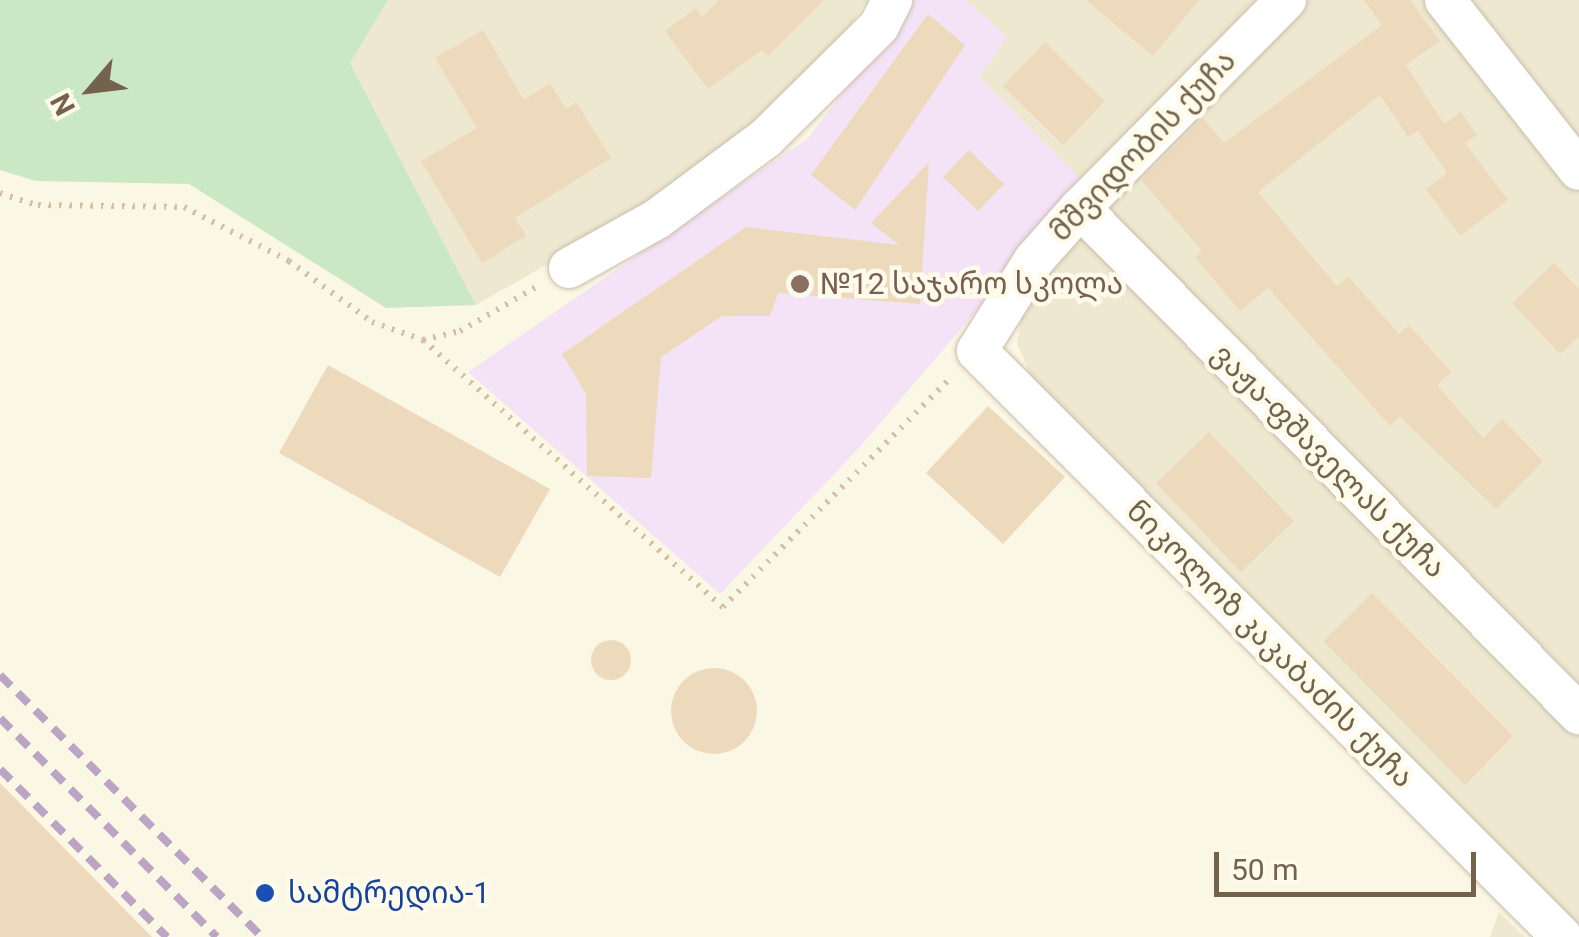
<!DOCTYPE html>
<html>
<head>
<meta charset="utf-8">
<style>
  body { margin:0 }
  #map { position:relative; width:1579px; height:937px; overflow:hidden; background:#fbf7e5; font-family:Roboto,"Noto Sans Georgian",sans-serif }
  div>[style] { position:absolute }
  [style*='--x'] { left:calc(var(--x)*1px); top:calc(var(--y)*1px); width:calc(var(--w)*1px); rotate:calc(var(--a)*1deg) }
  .residential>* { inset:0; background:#efe8d1 }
  .education>* { inset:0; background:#f4e2f7 }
  .green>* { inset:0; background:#cbe8c4 }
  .building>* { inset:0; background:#eddabc }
  .round { border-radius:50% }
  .path>* { height:6px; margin-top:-3px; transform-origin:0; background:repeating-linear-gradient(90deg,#d4c0a1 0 2.5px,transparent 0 10.5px) }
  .roads { filter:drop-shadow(0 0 2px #c9beaa) drop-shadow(0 0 2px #c9beaa) }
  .street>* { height:40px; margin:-20px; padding:0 20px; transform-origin:20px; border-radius:20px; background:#fff }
  .rail>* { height:8px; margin-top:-4px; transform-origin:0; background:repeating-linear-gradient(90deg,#bca4c4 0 15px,transparent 0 25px) }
  .dots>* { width:28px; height:28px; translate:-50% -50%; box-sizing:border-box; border:5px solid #fefbeb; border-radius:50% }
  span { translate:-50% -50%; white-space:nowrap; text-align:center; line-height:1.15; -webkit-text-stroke:9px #fefbeb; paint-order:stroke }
  .street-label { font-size:30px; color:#73624c }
  .education-label { font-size:30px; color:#785e54 }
  .left { translate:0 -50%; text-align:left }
  .transit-label { font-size:30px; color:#164399 }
  .north { position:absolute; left:40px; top:40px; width:100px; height:100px; -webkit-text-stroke:8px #fefbeb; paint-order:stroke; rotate:242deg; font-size:28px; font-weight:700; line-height:40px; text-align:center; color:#73624c }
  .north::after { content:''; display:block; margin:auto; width:35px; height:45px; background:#73624c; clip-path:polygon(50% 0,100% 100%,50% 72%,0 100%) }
  .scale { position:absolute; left:1214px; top:852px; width:262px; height:45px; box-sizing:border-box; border:5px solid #73624c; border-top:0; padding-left:12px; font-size:30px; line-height:35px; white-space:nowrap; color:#73624c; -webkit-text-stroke:8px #fefbeb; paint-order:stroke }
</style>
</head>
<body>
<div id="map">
  <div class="residential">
    <div style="clip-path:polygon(388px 0,867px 0,818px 75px,649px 206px,476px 305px,350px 63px)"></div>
    <div style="clip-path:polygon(967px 0,1579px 0,1579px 684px,978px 76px)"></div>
    <div style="clip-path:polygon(1081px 228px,1579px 731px,1579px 931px,1030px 374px,1017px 343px,1023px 307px)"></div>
    <div style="clip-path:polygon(1499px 912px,1525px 937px,1490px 937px)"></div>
  </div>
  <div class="education">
    <div style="clip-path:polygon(915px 0,967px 0,1007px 37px,979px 77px,1085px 184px,858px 449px,720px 594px,468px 372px,808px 138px)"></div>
  </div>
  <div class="green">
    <div style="clip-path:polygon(0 0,388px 0,350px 63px,476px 305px,386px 308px,189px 184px,36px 181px,0 170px)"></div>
  </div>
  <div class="building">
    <div style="clip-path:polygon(719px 0,824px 0,768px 56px,762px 50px,708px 89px,665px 31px,696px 8px,702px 17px)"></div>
    <div style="clip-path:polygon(1086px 0,1199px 0,1153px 56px)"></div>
    <div style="clip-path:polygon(1364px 0,1410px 0,1440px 41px,1406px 65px,1444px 124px,1461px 112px,1477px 135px,1465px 143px,1508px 200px,1460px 236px,1426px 189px,1447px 173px,1418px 131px,1408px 137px,1380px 95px,1258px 192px,1337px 286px,1348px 276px,1399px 334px,1409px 325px,1451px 372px,1437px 385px,1483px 438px,1502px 419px,1543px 461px,1496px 509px,1400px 417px,1390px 426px,1268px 288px,1240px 311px,1195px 257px,1202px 251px,1141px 180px,1203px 118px,1224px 143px,1382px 25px)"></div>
    <div style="clip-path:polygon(928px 14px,965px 45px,855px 210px,811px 175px)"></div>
    <div style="clip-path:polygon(483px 30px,524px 100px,550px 83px,566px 109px,576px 102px,611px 158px,515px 218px,526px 236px,482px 263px,421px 161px,477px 128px,435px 58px)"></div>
    <div style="clip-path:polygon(1045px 42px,1105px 101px,1063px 145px,1003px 86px)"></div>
    <div style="clip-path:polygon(969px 150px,1004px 184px,978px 211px,943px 177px)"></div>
    <div style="clip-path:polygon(929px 162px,920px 304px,778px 293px,770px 316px,722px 316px,661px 357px,651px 478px,587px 476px,586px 394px,562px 354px,746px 227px,899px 245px,871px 223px)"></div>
    <div style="clip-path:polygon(1554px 263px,1579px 289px,1579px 337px,1560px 354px,1512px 303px)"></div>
    <div style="clip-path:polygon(328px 365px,550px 489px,500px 577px,279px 453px)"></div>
    <div style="clip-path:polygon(988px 406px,1065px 477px,1003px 544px,926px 473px)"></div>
    <div style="clip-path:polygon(1209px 432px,1294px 521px,1241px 572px,1156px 483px)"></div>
    <div style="clip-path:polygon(1372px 593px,1513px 736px,1465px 785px,1323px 641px)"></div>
    <div class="round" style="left:591px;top:640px;width:40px;height:40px"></div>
    <div class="round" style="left:671px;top:668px;width:86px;height:86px"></div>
    <div style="clip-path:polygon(0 783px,152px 937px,0 937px)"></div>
  </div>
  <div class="path">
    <div style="--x:0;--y:193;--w:40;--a:18"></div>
    <div style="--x:38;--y:205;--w:146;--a:0.8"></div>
    <div style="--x:184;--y:207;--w:118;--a:27.2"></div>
    <div style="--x:289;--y:261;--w:103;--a:36.3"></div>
    <div style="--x:372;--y:322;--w:54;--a:19.4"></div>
    <div style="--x:423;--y:340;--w:38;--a:-14"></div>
    <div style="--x:460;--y:331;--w:90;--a:-30"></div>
    <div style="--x:423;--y:340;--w:402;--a:41.7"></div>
    <div style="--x:723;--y:607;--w:325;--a:-45.2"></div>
  </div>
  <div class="roads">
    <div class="street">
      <div style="--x:1286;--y:0;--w:293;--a:134.7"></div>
      <div style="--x:1080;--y:208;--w:69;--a:131.5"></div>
      <div style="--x:1034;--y:260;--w:107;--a:122.1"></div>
      <div style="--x:977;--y:351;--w:828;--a:45.05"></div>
      <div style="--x:1445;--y:0;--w:216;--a:51.8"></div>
      <div style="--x:1080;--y:208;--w:711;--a:45.4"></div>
      <div style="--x:569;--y:268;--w:101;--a:-29.1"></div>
      <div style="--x:657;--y:219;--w:136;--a:-36.6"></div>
      <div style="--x:766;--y:138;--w:159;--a:-44.7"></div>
      <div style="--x:879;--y:26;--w:29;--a:-63"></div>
    </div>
  </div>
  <div class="rail">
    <div style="--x:0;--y:675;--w:371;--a:45"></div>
    <div style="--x:0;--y:718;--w:308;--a:45.3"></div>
    <div style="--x:0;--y:769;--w:237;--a:45.2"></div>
  </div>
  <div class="dots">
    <div style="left:800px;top:284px;background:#8d6e63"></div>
    <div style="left:265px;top:893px;background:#1a4fb4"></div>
  </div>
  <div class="street-label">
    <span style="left:1143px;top:146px;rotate:-46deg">მშვიდობის ქუჩა</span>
    <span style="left:1329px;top:461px;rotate:45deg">ვაჟა-ფშაველას ქუჩა</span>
    <span style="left:1270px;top:644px;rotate:45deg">ნიკოლოზ კაკაბაძის ქუჩა</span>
  </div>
  <div class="education-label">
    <span class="left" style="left:820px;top:284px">№12 საჯარო სკოლა</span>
  </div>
  <div class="transit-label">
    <span class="left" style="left:288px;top:893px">სამტრედია-1</span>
  </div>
  <div class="north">N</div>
  <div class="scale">50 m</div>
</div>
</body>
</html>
